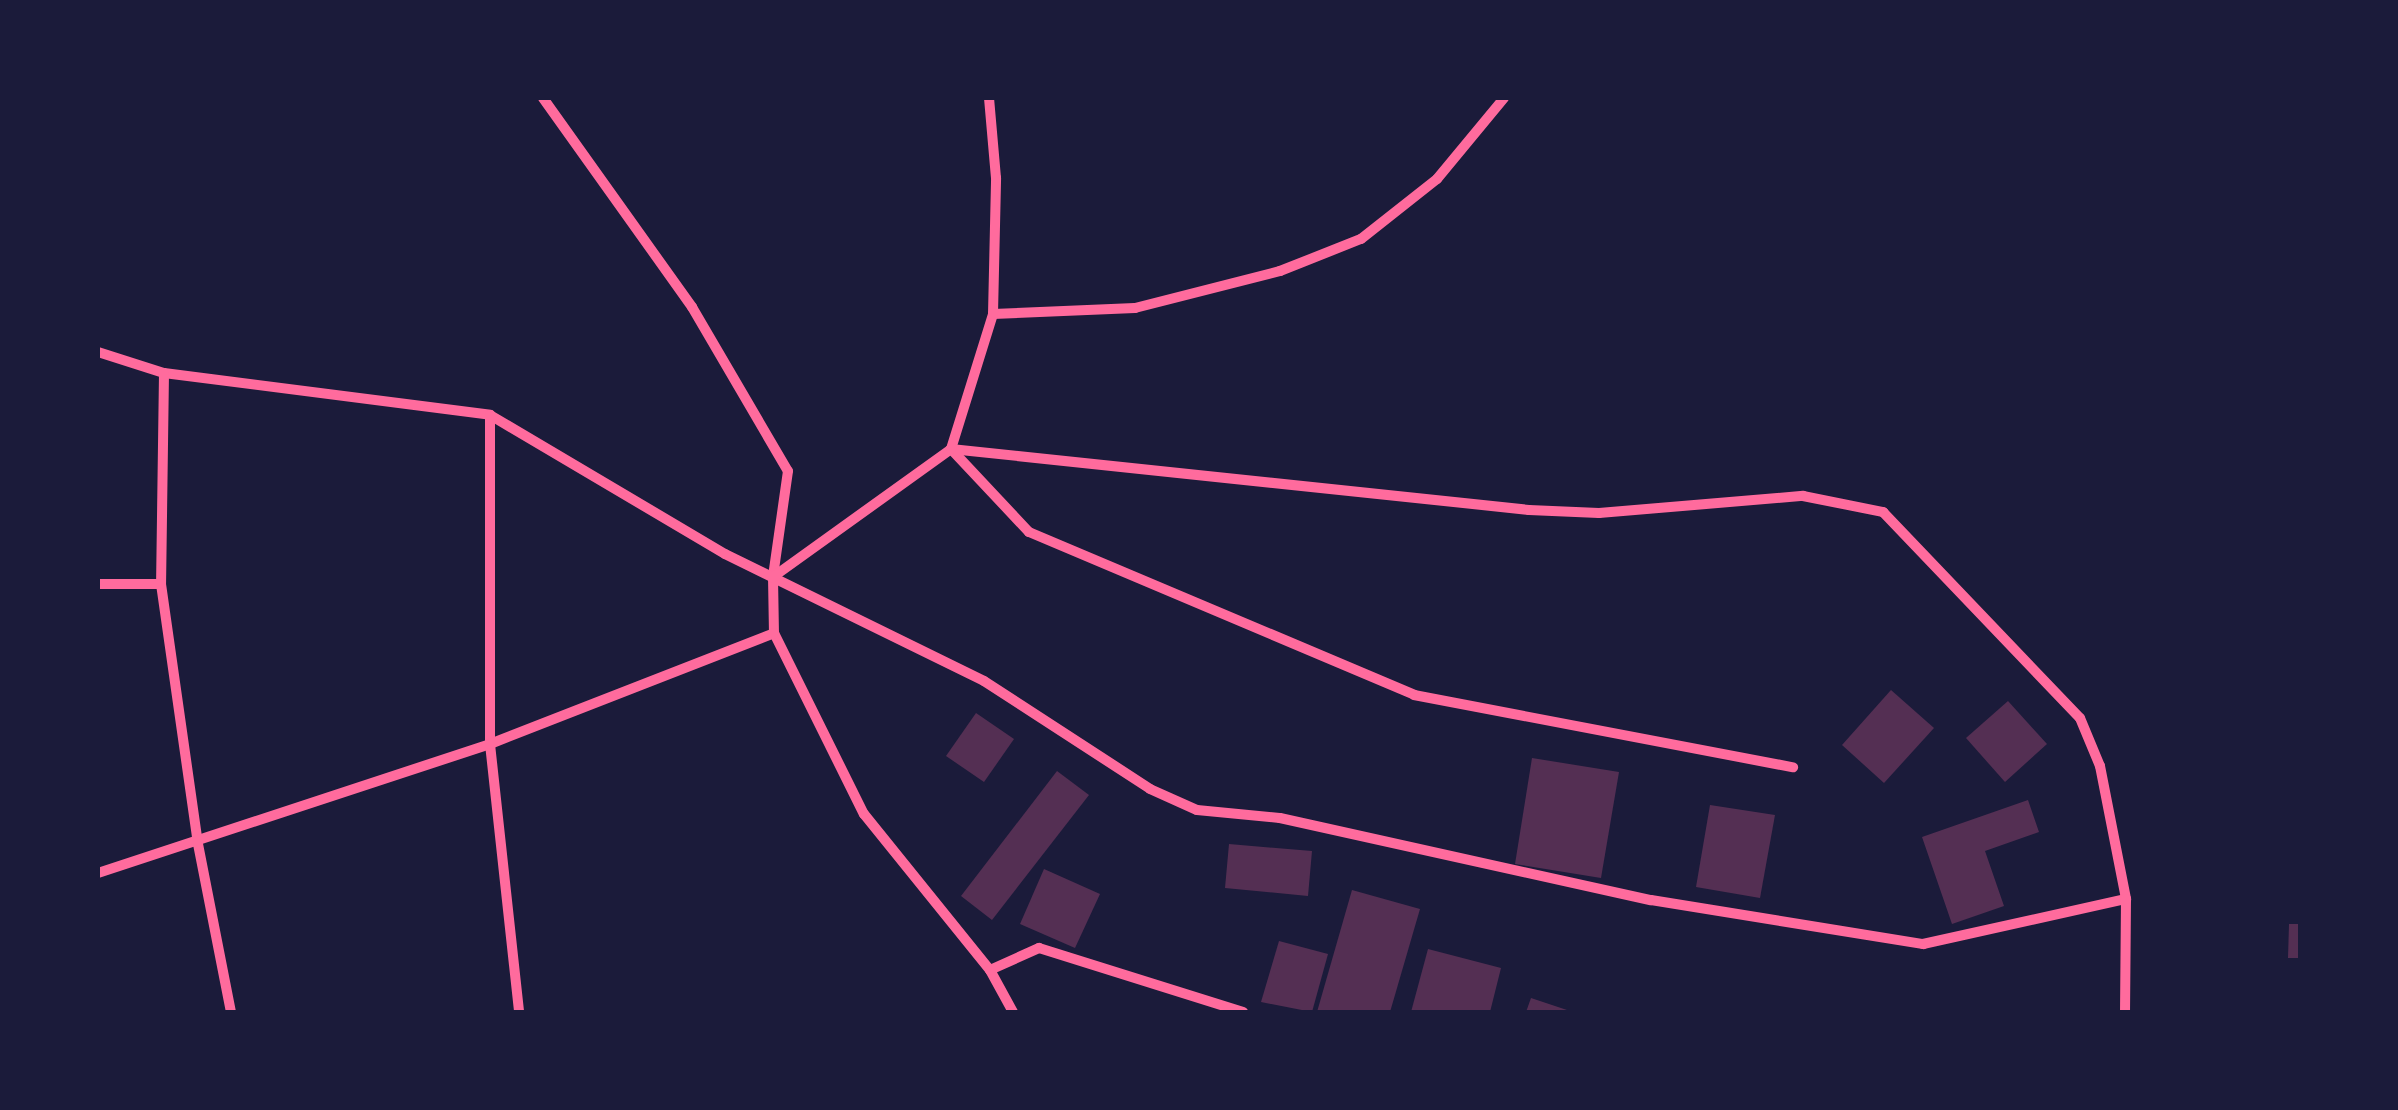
<!DOCTYPE html>
<html>
<head>
<meta charset="utf-8">
<style>
  body { margin:0 }
  #map { position:relative; width:2398px; height:1110px; overflow:hidden; background:#1b1b3a; font-family:Ubuntu,sans-serif }
  div>[style] { position:absolute }
  [style*='--x'] { left:calc(var(--x)*1px); top:calc(var(--y)*1px); width:calc(var(--w)*1px); rotate:calc(var(--a)*1deg) }
  .building>* { inset:0; background:#542f53 }
  .minor>* { height:10px; margin:-5px; padding:0 5px; transform-origin:5px; border-radius:5px; background:#ff6b9d }
  span { translate:-50% -50%; white-space:nowrap; text-align:center; line-height:1.15; -webkit-text-stroke:8px #1b1b3a; paint-order:stroke }
  .frame { position:absolute; inset:0; border:100px solid #1b1b3a; pointer-events:none }
</style>
</head>
<body>
<div id="map">
  <div class="building">
    <div style="clip-path:polygon(1891px 690px,1934px 728px,1884px 783px,1842px 745px)"></div>
    <div style="clip-path:polygon(2008px 701px,2047px 744px,2005px 782px,1966px 738px)"></div>
    <div style="clip-path:polygon(976px 713px,1014px 739px,984px 782px,946px 756px)"></div>
    <div style="clip-path:polygon(1532px 758px,1619px 772px,1601px 878px,1515px 864px)"></div>
    <div style="clip-path:polygon(1057px 771px,1089px 795px,992px 920px,961px 896px)"></div>
    <div style="clip-path:polygon(2028px 800px,2039px 832px,1985px 851px,2004px 906px,1952px 924px,1922px 837px)"></div>
    <div style="clip-path:polygon(1710px 805px,1775px 815px,1760px 898px,1696px 887px)"></div>
    <div style="clip-path:polygon(1229px 844px,1312px 851px,1308px 896px,1225px 888px)"></div>
    <div style="clip-path:polygon(1044px 869px,1100px 894px,1075px 948px,1020px 924px)"></div>
    <div style="clip-path:polygon(1352px 890px,1420px 909px,1390px 1012px,1317px 1012px)"></div>
    <div style="clip-path:polygon(2289px 924px,2300px 924px,2300px 958px,2288px 958px)"></div>
    <div style="clip-path:polygon(1279px 941px,1328px 954px,1312px 1012px,1261px 1002px)"></div>
    <div style="clip-path:polygon(1428px 949px,1501px 968px,1490px 1012px,1411px 1012px)"></div>
    <div style="clip-path:polygon(1531px 998px,1573px 1012px,1526px 1012px)"></div>
  </div>
  <div class="minor">
    <div style="--x:543;--y:98;--w:257;--a:54.5"></div>
    <div style="--x:692;--y:307;--w:190;--a:59.7"></div>
    <div style="--x:788;--y:471;--w:107;--a:98.1"></div>
    <div style="--x:773;--y:577;--w:56;--a:89"></div>
    <div style="--x:774;--y:633;--w:202;--a:63.6"></div>
    <div style="--x:864;--y:814;--w:201;--a:51.1"></div>
    <div style="--x:990;--y:970;--w:48;--a:61.3"></div>
    <div style="--x:993;--y:314;--w:142;--a:-2.4"></div>
    <div style="--x:1135;--y:308;--w:150;--a:-14.3"></div>
    <div style="--x:1280;--y:271;--w:87;--a:-21.6"></div>
    <div style="--x:1361;--y:239;--w:97;--a:-38.3"></div>
    <div style="--x:1437;--y:179;--w:105;--a:-50.4"></div>
    <div style="--x:98;--y:352;--w:69;--a:17.7"></div>
    <div style="--x:164;--y:373;--w:329;--a:7.3"></div>
    <div style="--x:490;--y:415;--w:273;--a:30.6"></div>
    <div style="--x:725;--y:554;--w:288;--a:26.1"></div>
    <div style="--x:984;--y:681;--w:198;--a:33"></div>
    <div style="--x:1150;--y:789;--w:51;--a:24.1"></div>
    <div style="--x:1197;--y:810;--w:83;--a:5.5"></div>
    <div style="--x:1280;--y:818;--w:380;--a:12.5"></div>
    <div style="--x:1651;--y:900;--w:276;--a:9.2"></div>
    <div style="--x:1923;--y:944;--w:208;--a:-12.5"></div>
    <div style="--x:164;--y:373;--w:211;--a:90.8"></div>
    <div style="--x:161;--y:584;--w:263;--a:81.9"></div>
    <div style="--x:198;--y:844;--w:171;--a:78.9"></div>
    <div style="--x:490;--y:415;--w:329;--a:90"></div>
    <div style="--x:490;--y:744;--w:270;--a:83.8"></div>
    <div style="--x:951;--y:449;--w:581;--a:6.02"></div>
    <div style="--x:1529;--y:510;--w:70;--a:2.5"></div>
    <div style="--x:1599;--y:513;--w:205;--a:-4.8"></div>
    <div style="--x:1803;--y:496;--w:82;--a:11.3"></div>
    <div style="--x:1883;--y:512;--w:285;--a:46.3"></div>
    <div style="--x:2080;--y:718;--w:52;--a:67.4"></div>
    <div style="--x:2100;--y:766;--w:136;--a:78.9"></div>
    <div style="--x:2126;--y:899;--w:113;--a:90.5"></div>
    <div style="--x:951;--y:449;--w:114;--a:46.8"></div>
    <div style="--x:1029;--y:532;--w:418;--a:22.9"></div>
    <div style="--x:1414;--y:695;--w:386;--a:10.8"></div>
    <div style="--x:773;--y:577;--w:219;--a:-35.7"></div>
    <div style="--x:951;--y:449;--w:141;--a:-72.7"></div>
    <div style="--x:993;--y:314;--w:136;--a:-88.7"></div>
    <div style="--x:996;--y:178;--w:80;--a:-95"></div>
    <div style="--x:98;--y:584;--w:63;--a:0"></div>
    <div style="--x:98;--y:873;--w:413;--a:-18.2"></div>
    <div style="--x:490;--y:744;--w:305;--a:-21.3"></div>
    <div style="--x:990;--y:970;--w:54;--a:-24.2"></div>
    <div style="--x:1039;--y:948;--w:214;--a:17.4"></div>
  </div>
  <div class="frame"></div>
</div>
</body>
</html>
